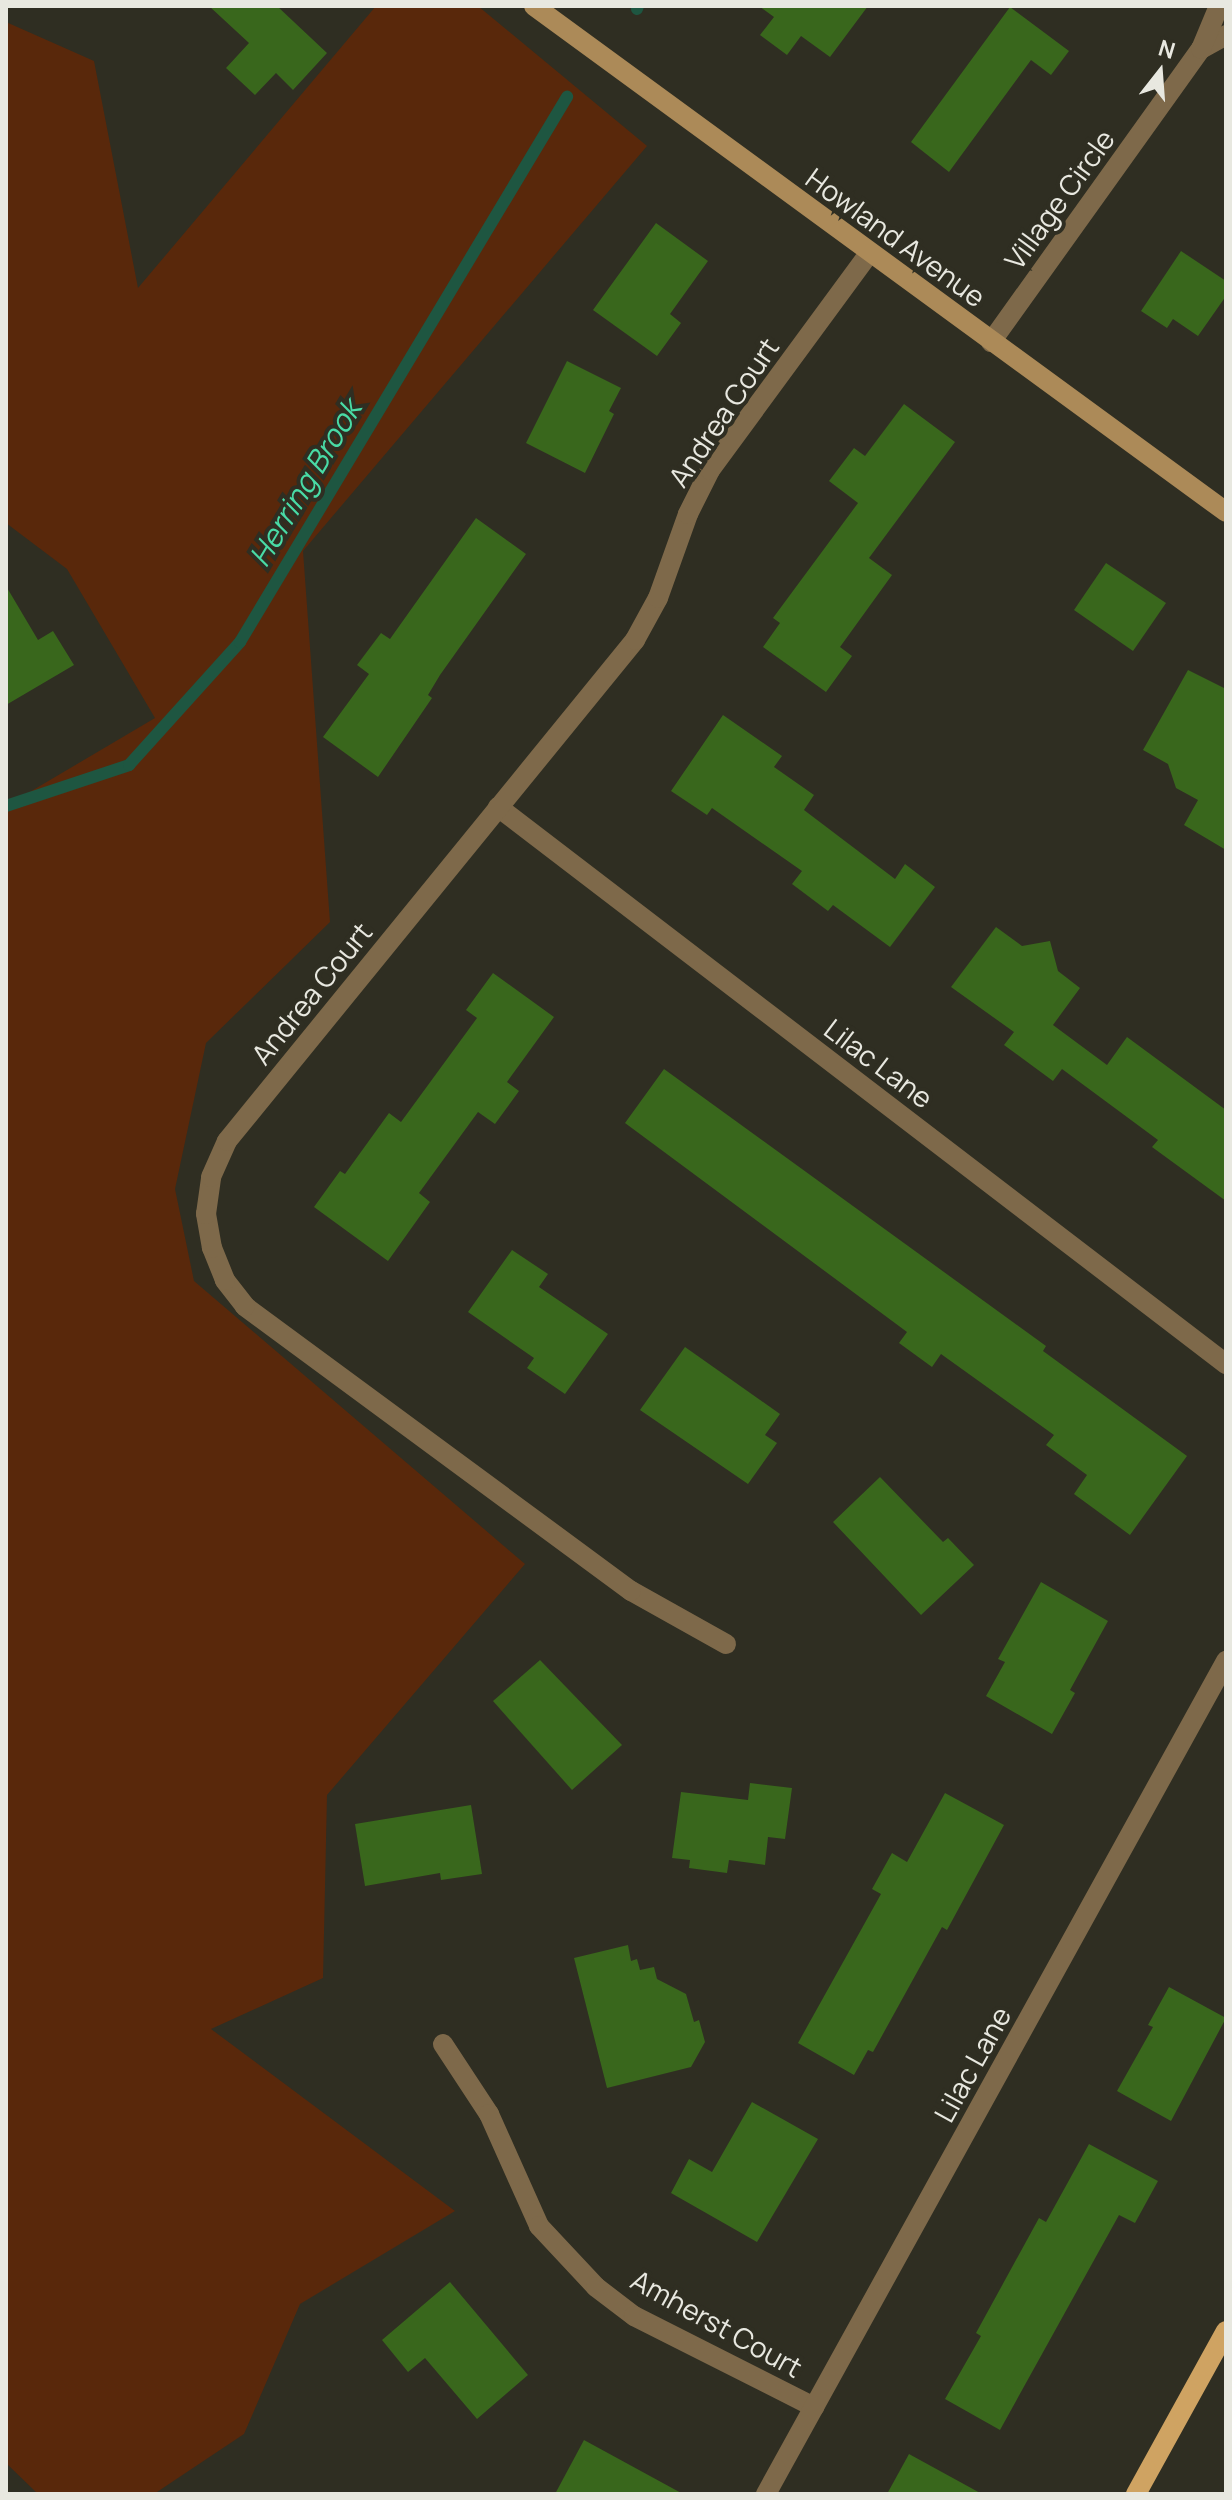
<!DOCTYPE html>
<html>
<head>
<meta charset="utf-8">
<style>
  body { margin:0 }
  #map { position:relative; width:1232px; height:2500px; overflow:hidden; background:#2f2e22; font-family:Manrope,sans-serif }
  div>[style] { position:absolute }
  [style*='--x'] { left:calc(var(--x)*1px); top:calc(var(--y)*1px); width:calc(var(--w)*1px); rotate:calc(var(--a)*1deg) }
  .green>* { inset:0; background:#59280b }
  .stream>* { height:12px; margin:-6px; padding:0 6px; transform-origin:6px; border-radius:6px; background:#1e5641 }
  .building>* { inset:0; background:#39671c }
  .street>* { height:20px; margin:-10px; padding:0 10px; transform-origin:10px; border-radius:10px; background:#7e694a }
  .secondary>* { height:20px; margin:-10px; padding:0 10px; transform-origin:10px; border-radius:10px; background:#ac8a58 }
  .primary>* { height:20px; margin:-10px; padding:0 10px; transform-origin:10px; border-radius:10px; background:#cfa362 }
  span { translate:-50% -50%; white-space:nowrap; text-align:center; line-height:1.15; -webkit-text-stroke:8px #2f2e22; paint-order:stroke }
  .street-label { font-size:28px; color:#e8e8e0 }
  .water-label { font-size:30px; color:#49dba6; font-style:italic }
  .frame { position:absolute; inset:0; border:8px solid #e8e8e0; pointer-events:none }
  .north { position:absolute; left:1120px; top:32px; width:80px; height:80px; -webkit-text-stroke:6px #2f2e22; paint-order:stroke; rotate:17deg; font-size:22px; font-weight:700; line-height:32px; text-align:center; color:#e8e8e0 }
  .north::after { content:''; display:block; margin:auto; width:28px; height:36px; background:#e8e8e0; clip-path:polygon(50% 0,100% 100%,50% 72%,0 100%) }
</style>
</head>
<body>
<div id="map">
  <div class="green">
    <div style="clip-path:polygon(376px 6px,478px 6px,647px 146px,303px 551px,330px 922px,206px 1043px,175px 1189px,194px 1281px,525px 1564px,327px 1795px,323px 1978px,211px 2029px,455px 2211px,300px 2304px,244px 2434px,154px 2494px,38px 2494px,6px 2463px,6px 806px,155px 718px,67px 569px,6px 523px,6px 22px,94px 61px,138px 288px)"></div>
  </div>
  <div class="stream">
    <div style="--x:637;--y:9;--w:3;--a:-72"></div>
    <div style="--x:6;--y:806;--w:130;--a:-18.4"></div>
    <div style="--x:129;--y:765;--w:166;--a:-47.9"></div>
    <div style="--x:240;--y:642;--w:636;--a:-59.04"></div>
  </div>
  <div class="building">
    <div style="clip-path:polygon(209px 6px,277px 6px,327px 53px,293px 90px,276px 73px,255px 95px,226px 68px,249px 43px)"></div>
    <div style="clip-path:polygon(759px 6px,868px 6px,830px 57px,801px 36px,787px 55px,760px 35px,774px 17px)"></div>
    <div style="clip-path:polygon(1010px 7px,1069px 51px,1051px 75px,1031px 60px,949px 172px,911px 142px)"></div>
    <div style="clip-path:polygon(656px 223px,708px 261px,670px 314px,681px 323px,657px 356px,593px 310px)"></div>
    <div style="clip-path:polygon(1181px 251px,1226px 281px,1226px 296px,1198px 336px,1173px 319px,1167px 328px,1141px 311px)"></div>
    <div style="clip-path:polygon(567px 361px,621px 388px,609px 411px,614px 414px,585px 473px,526px 443px)"></div>
    <div style="clip-path:polygon(904px 404px,955px 442px,869px 558px,892px 575px,840px 647px,852px 656px,826px 692px,763px 647px,780px 623px,773px 618px,858px 503px,829px 481px,854px 448px,865px 456px)"></div>
    <div style="clip-path:polygon(476px 518px,526px 554px,440px 675px,428px 695px,432px 698px,378px 777px,323px 737px,369px 674px,357px 665px,381px 633px,390px 639px)"></div>
    <div style="clip-path:polygon(1106px 563px,1166px 603px,1133px 651px,1074px 610px)"></div>
    <div style="clip-path:polygon(6px 586px,38px 640px,53px 631px,74px 665px,6px 705px)"></div>
    <div style="clip-path:polygon(1188px 670px,1226px 689px,1226px 850px,1184px 825px,1198px 800px,1176px 788px,1168px 764px,1143px 750px)"></div>
    <div style="clip-path:polygon(723px 715px,782px 756px,774px 767px,814px 795px,804px 810px,895px 879px,905px 864px,935px 887px,890px 947px,833px 905px,828px 911px,792px 884px,802px 871px,712px 808px,707px 815px,671px 791px)"></div>
    <div style="clip-path:polygon(996px 927px,1022px 946px,1050px 941px,1058px 971px,1080px 988px,1053px 1025px,1107px 1065px,1127px 1037px,1226px 1110px,1226px 1201px,1152px 1147px,1158px 1140px,1062px 1069px,1053px 1081px,1004px 1045px,1014px 1032px,951px 987px)"></div>
    <div style="clip-path:polygon(493px 973px,554px 1017px,507px 1082px,519px 1091px,495px 1124px,478px 1112px,419px 1193px,430px 1202px,388px 1261px,314px 1207px,340px 1171px,345px 1174px,389px 1113px,401px 1122px,477px 1018px,466px 1010px)"></div>
    <div style="clip-path:polygon(664px 1069px,1046px 1346px,1043px 1351px,1187px 1456px,1130px 1535px,1074px 1494px,1087px 1475px,1046px 1445px,1054px 1435px,941px 1354px,932px 1367px,899px 1343px,907px 1332px,625px 1123px)"></div>
    <div style="clip-path:polygon(512px 1250px,548px 1274px,539px 1287px,608px 1334px,565px 1394px,527px 1368px,534px 1358px,468px 1312px)"></div>
    <div style="clip-path:polygon(685px 1347px,780px 1414px,765px 1435px,777px 1443px,748px 1484px,640px 1410px)"></div>
    <div style="clip-path:polygon(880px 1477px,943px 1542px,948px 1538px,974px 1565px,921px 1615px,833px 1522px)"></div>
    <div style="clip-path:polygon(1041px 1582px,1108px 1621px,1070px 1690px,1075px 1693px,1052px 1734px,986px 1696px,1005px 1662px,998px 1659px)"></div>
    <div style="clip-path:polygon(540px 1660px,622px 1745px,572px 1790px,493px 1701px)"></div>
    <div style="clip-path:polygon(750px 1783px,792px 1788px,785px 1839px,768px 1837px,765px 1865px,729px 1860px,727px 1873px,689px 1868px,690px 1860px,672px 1858px,681px 1792px,748px 1800px)"></div>
    <div style="clip-path:polygon(945px 1793px,1004px 1825px,947px 1930px,942px 1927px,873px 2052px,868px 2050px,854px 2075px,798px 2043px,881px 1894px,872px 1889px,892px 1853px,907px 1862px)"></div>
    <div style="clip-path:polygon(471px 1805px,482px 1874px,441px 1880px,440px 1873px,365px 1886px,355px 1824px)"></div>
    <div style="clip-path:polygon(628px 1945px,631px 1961px,637px 1959px,640px 1970px,654px 1967px,657px 1979px,686px 1994px,694px 2022px,699px 2020px,705px 2042px,691px 2067px,607px 2088px,574px 1958px)"></div>
    <div style="clip-path:polygon(1169px 1987px,1226px 2018px,1171px 2121px,1117px 2091px,1153px 2027px,1148px 2025px)"></div>
    <div style="clip-path:polygon(752px 2102px,818px 2139px,757px 2242px,671px 2193px,689px 2159px,712px 2172px)"></div>
    <div style="clip-path:polygon(1089px 2144px,1158px 2181px,1135px 2223px,1119px 2215px,1000px 2430px,945px 2399px,981px 2336px,976px 2333px,1039px 2218px,1046px 2222px)"></div>
    <div style="clip-path:polygon(450px 2282px,528px 2375px,477px 2419px,425px 2358px,408px 2372px,382px 2340px)"></div>
    <div style="clip-path:polygon(584px 2440px,683px 2494px,555px 2494px)"></div>
    <div style="clip-path:polygon(909px 2454px,982px 2494px,887px 2494px)"></div>
  </div>
  <div class="street">
    <div style="--x:1201;--y:49;--w:29;--a:-29"></div>
    <div style="--x:991;--y:342;--w:360;--a:-54.4"></div>
    <div style="--x:1201;--y:49;--w:47;--a:-67.3"></div>
    <div style="--x:498;--y:807;--w:917;--a:37.42"></div>
    <div style="--x:726;--y:1644;--w:109;--a:-150.8"></div>
    <div style="--x:631;--y:1591;--w:480;--a:-143.6"></div>
    <div style="--x:245;--y:1306;--w:33;--a:-128"></div>
    <div style="--x:225;--y:1280;--w:35;--a:-112"></div>
    <div style="--x:212;--y:1248;--w:35;--a:-100"></div>
    <div style="--x:206;--y:1214;--w:37;--a:-82"></div>
    <div style="--x:211;--y:1177;--w:39;--a:-66"></div>
    <div style="--x:227;--y:1141;--w:646;--a:-50.84"></div>
    <div style="--x:635;--y:640;--w:48;--a:-61.3"></div>
    <div style="--x:658;--y:598;--w:89;--a:-70.3"></div>
    <div style="--x:688;--y:514;--w:49;--a:-63.4"></div>
    <div style="--x:710;--y:470;--w:270;--a:-53.7"></div>
    <div style="--x:443;--y:2044;--w:84;--a:56.7"></div>
    <div style="--x:489;--y:2114;--w:123;--a:65.9"></div>
    <div style="--x:539;--y:2226;--w:83;--a:46.9"></div>
    <div style="--x:596;--y:2287;--w:48;--a:37.3"></div>
    <div style="--x:634;--y:2316;--w:202;--a:26.8"></div>
    <div style="--x:766;--y:2494;--w:952;--a:-61.09"></div>
  </div>
  <div class="secondary">
    <div style="--x:534;--y:6;--w:857;--a:36.17"></div>
  </div>
  <div class="primary">
    <div style="--x:1136;--y:2494;--w:186;--a:-61.1"></div>
  </div>
  <div class="street-label">
    <span style="left:1059px;top:199px;rotate:-54deg">Village Circle</span>
    <span style="left:896px;top:237px;rotate:36deg">Howland Avenue</span>
    <span style="left:723px;top:412px;rotate:-56deg">Andrea Court</span>
    <span style="left:311px;top:993px;rotate:-51deg">Andrea Court</span>
    <span style="left:879px;top:1063px;rotate:37deg">Lilac Lane</span>
    <span style="left:972px;top:2064px;rotate:-61deg">Lilac Lane</span>
    <span style="left:717px;top:2323px;rotate:29deg">Amherst Court</span>
  </div>
  <div class="water-label">
    <span style="left:305px;top:483px;rotate:-59deg">Herring Brook</span>
  </div>
  <div class="frame"></div>
  <div class="north">N</div>
</div>
</body>
</html>
